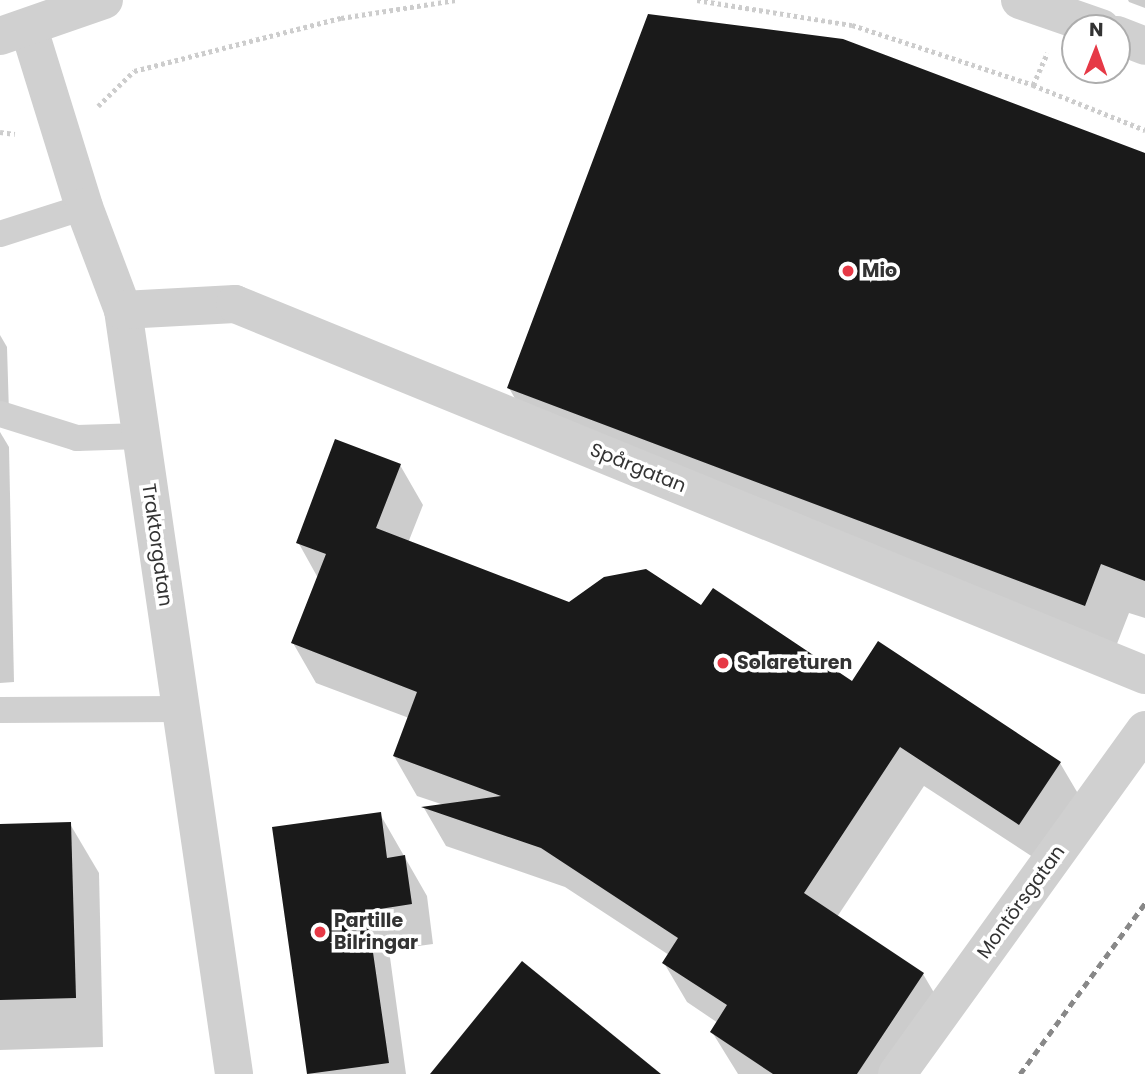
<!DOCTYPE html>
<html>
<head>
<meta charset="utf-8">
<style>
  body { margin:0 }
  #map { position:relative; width:1145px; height:1074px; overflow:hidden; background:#fff; font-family:Poppins,sans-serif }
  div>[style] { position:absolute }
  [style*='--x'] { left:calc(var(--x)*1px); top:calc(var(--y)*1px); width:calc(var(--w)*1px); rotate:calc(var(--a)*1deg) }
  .shadow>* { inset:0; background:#0003 }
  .building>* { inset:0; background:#1a1a1a }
  .path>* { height:4.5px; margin-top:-2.25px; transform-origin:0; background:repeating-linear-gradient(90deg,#cdcdcd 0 3.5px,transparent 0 7px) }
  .service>* { height:26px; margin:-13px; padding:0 13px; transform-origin:13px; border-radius:13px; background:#d0d0d0 }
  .minor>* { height:38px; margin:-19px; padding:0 19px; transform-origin:19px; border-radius:19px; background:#d0d0d0 }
  .tertiary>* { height:38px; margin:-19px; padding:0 19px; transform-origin:19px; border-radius:19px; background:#d0d0d0 }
  .rail>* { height:5px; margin-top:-2.5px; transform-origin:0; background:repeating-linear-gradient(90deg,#888 0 7px,transparent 0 12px) }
  .dots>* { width:19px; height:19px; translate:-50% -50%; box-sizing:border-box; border:4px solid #fff; border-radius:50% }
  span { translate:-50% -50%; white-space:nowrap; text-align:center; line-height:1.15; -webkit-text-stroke:7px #fff; paint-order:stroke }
  .poi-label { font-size:19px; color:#333; font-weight:700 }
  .left { translate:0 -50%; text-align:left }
  .street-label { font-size:19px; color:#333 }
  .north { position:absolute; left:1061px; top:14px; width:70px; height:70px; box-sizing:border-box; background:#fff; border:2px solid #adadad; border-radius:50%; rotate:1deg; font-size:19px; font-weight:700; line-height:28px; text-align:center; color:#333 }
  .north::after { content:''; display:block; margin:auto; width:24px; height:32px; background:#e63946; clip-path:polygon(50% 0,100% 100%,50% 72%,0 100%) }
</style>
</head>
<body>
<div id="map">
  <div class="shadow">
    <div style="clip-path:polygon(1128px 0,1145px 0,1145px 8px,1129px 2px)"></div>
    <div style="clip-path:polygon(1145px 155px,1145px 618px,1129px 613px,1113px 654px,537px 437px,509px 388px)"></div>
    <div style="clip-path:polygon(0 335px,7px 347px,9px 413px,0 415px)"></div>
    <div style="clip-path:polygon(0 432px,9px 447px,14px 682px,0 683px)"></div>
    <div style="clip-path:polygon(400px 465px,423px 505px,408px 543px,569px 604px,702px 608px,853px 683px,1060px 763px,1083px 802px,1042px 863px,924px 786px,837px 917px,923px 974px,946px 1013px,906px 1074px,738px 1074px,712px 1032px,718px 1023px,687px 1002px,664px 963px,669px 955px,565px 887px,446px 846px,424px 808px,444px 805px,417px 796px,394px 756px,409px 718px,316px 683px,293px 643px,318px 578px,298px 542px)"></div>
    <div style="clip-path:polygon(380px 814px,427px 896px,433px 944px,389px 950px,406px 1074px,308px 1074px,274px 828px)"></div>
    <div style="clip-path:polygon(70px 824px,99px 873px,103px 1047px,0 1050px,0 826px)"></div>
  </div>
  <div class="building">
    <div style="clip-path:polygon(648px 14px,843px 39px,1145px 153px,1145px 581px,1101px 564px,1085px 606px,507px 388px)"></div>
    <div style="clip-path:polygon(335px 439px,401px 464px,376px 528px,569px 602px,604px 577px,646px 569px,701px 605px,713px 588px,852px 681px,878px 641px,1061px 762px,1019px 825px,900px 747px,804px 893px,924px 973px,857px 1074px,773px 1074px,710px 1032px,727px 1005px,662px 963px,678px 938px,541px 848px,421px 807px,501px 796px,393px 756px,417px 692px,291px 643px,326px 554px,296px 543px)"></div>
    <div style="clip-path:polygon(381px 812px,387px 858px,405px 855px,412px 904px,367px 911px,389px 1063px,307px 1074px,272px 827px)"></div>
    <div style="clip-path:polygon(71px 822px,76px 998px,0 1000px,0 824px)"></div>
    <div style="clip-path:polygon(522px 961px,661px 1074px,430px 1074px)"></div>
  </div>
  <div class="path">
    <div style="--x:697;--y:0;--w:157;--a:9.2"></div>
    <div style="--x:852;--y:25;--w:191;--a:18.3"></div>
    <div style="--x:1033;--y:85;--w:121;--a:21.9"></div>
    <div style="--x:1033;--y:85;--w:35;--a:-66"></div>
    <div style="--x:98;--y:106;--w:50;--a:-44.2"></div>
    <div style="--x:134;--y:71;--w:214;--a:-14.4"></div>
    <div style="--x:341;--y:18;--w:116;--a:-8.9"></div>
    <div style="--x:0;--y:132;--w:15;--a:8"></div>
  </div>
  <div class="service">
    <div style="--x:0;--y:234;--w:88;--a:-17.8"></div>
    <div style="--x:0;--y:414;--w:81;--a:17.3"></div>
    <div style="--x:77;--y:438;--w:64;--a:-1.8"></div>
    <div style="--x:0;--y:710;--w:180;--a:-0.3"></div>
  </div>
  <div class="minor">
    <div style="--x:29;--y:29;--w:186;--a:72.8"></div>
    <div style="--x:84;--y:207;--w:110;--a:69.3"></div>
    <div style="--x:123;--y:310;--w:772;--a:81.73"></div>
    <div style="--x:123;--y:310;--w:112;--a:-3.1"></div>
    <div style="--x:235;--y:304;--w:983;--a:22.18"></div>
    <div style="--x:897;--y:1074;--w:424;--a:-54.2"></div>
  </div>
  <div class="tertiary">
    <div style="--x:1020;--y:0;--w:86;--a:19.1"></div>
    <div style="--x:1117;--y:35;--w:30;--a:21"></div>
    <div style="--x:0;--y:36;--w:110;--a:-19.1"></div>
  </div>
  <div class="rail">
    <div style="--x:1020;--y:1074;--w:212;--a:-53.8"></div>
  </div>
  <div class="dots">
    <div style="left:848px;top:271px;background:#e63946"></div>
    <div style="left:723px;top:663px;background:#e63946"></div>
    <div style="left:320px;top:932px;background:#e63946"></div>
  </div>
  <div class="poi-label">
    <span class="left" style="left:862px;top:271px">Mio</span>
    <span class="left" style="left:737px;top:663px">Solareturen</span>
    <span class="left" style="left:334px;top:932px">Partille<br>Bilringar</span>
  </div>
  <div class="street-label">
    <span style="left:638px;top:468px;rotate:22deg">Spårgatan</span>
    <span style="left:157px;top:545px;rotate:82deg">Traktorgatan</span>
    <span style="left:1021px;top:902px;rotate:-54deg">Montörsgatan</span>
  </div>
  <div class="north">N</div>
</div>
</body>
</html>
